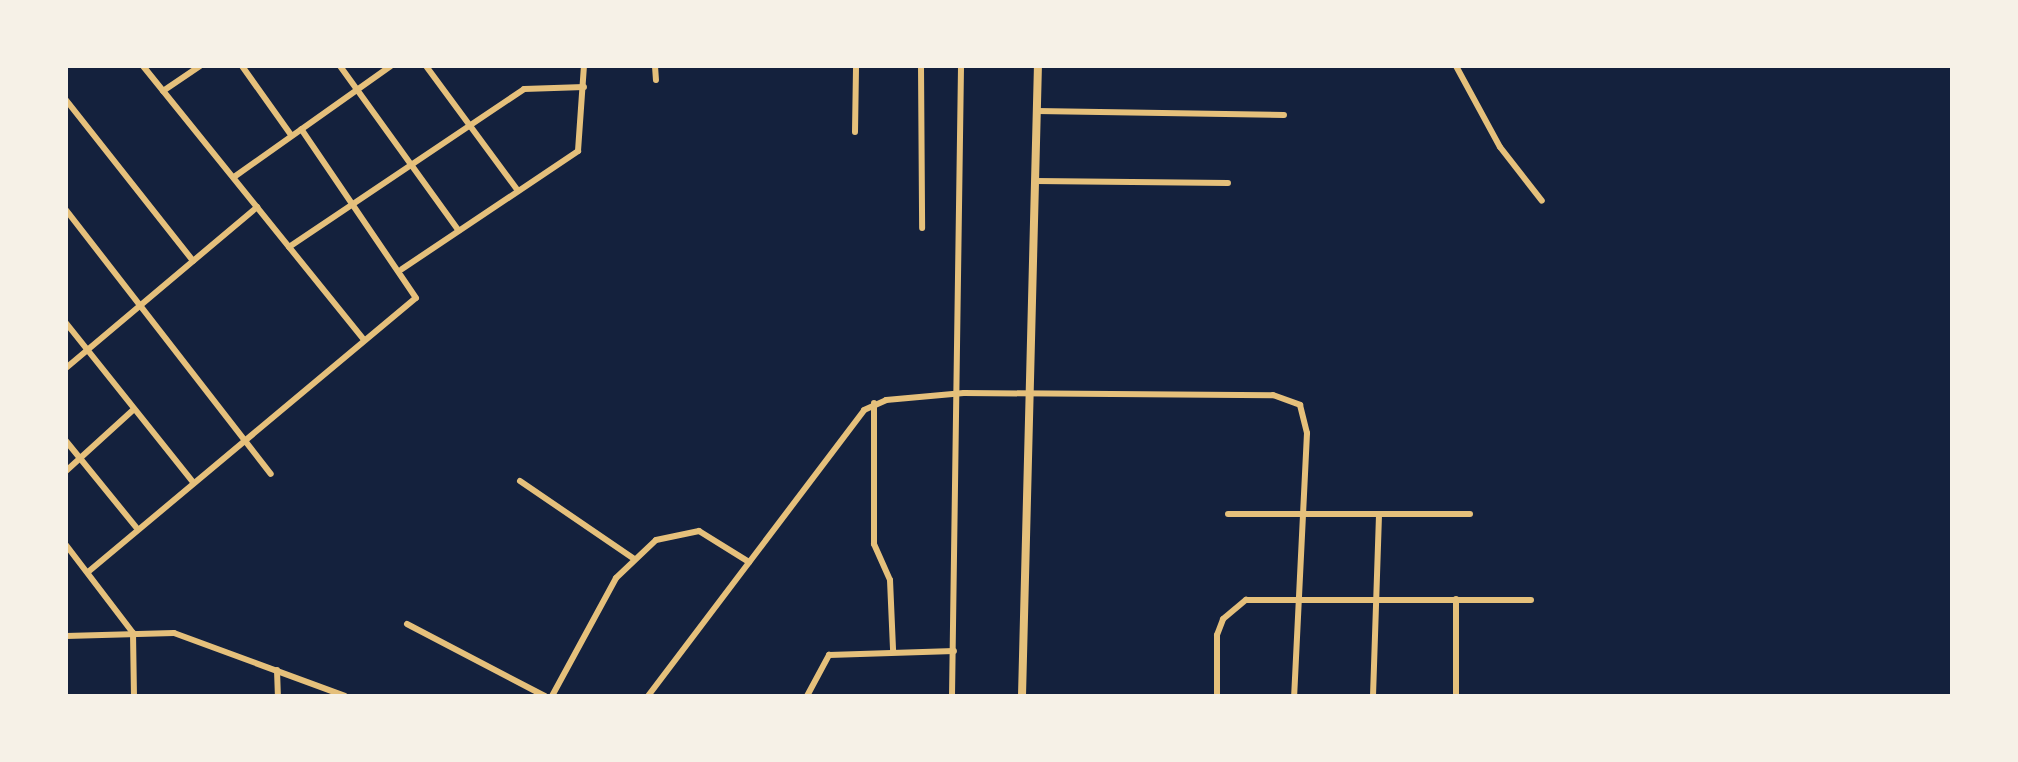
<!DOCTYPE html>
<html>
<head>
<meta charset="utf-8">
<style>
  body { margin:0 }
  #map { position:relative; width:2018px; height:762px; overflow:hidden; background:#14213d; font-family:"Noto Sans",sans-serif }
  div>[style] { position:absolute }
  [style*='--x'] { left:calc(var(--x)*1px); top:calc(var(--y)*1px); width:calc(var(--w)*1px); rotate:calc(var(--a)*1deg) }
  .minor>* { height:6px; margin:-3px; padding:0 3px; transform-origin:3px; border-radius:3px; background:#e5c07b }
  .tertiary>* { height:8px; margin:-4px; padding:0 4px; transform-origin:4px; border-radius:4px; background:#e5c07b }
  span { translate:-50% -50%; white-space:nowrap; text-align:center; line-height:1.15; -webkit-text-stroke:7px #f6f1e7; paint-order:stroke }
  .frame { position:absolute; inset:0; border:68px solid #f6f1e7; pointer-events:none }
</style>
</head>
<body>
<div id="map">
  <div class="minor">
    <div style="--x:143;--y:66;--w:352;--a:51.1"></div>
    <div style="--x:242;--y:66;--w:85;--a:54.6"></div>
    <div style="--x:340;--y:66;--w:203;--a:54.2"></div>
    <div style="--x:426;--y:66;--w:155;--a:53.6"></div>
    <div style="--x:655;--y:66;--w:14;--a:86"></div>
    <div style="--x:921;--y:66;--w:162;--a:89.6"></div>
    <div style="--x:1456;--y:66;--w:92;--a:61.5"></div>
    <div style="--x:1500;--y:147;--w:68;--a:52.1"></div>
    <div style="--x:163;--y:91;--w:45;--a:-34"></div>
    <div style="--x:66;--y:100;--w:205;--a:51.7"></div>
    <div style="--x:1037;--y:111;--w:247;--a:0.9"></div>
    <div style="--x:855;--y:132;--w:66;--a:-89.1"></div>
    <div style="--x:234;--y:177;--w:192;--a:-35.3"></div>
    <div style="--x:1036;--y:181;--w:192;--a:0.6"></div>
    <div style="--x:66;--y:210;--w:334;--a:52.2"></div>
    <div style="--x:289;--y:247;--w:283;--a:-33.9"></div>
    <div style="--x:524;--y:89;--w:60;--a:-1.9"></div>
    <div style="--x:402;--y:269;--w:212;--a:-33.8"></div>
    <div style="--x:578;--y:151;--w:85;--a:-86"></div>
    <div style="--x:66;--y:323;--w:202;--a:51.4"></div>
    <div style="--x:66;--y:368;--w:250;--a:-40.1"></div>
    <div style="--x:874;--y:403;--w:141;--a:90"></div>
    <div style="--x:874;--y:544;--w:39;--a:66"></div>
    <div style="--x:890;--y:580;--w:70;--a:87.5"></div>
    <div style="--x:66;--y:441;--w:111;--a:50.9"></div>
    <div style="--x:66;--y:471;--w:91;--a:-42.3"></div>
    <div style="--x:520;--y:481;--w:137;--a:34.3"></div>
    <div style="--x:1228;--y:514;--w:242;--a:0"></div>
    <div style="--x:66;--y:545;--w:111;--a:52.7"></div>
    <div style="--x:133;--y:633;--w:63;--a:89.1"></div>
    <div style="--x:88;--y:572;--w:427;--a:-39.9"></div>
    <div style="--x:416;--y:298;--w:204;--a:-124.2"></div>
    <div style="--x:407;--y:624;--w:156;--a:27.6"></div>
    <div style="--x:66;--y:636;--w:108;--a:-1.6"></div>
    <div style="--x:174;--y:633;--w:182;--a:20.2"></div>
    <div style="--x:277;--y:670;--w:26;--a:88"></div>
    <div style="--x:552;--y:696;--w:134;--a:-61.5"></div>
    <div style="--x:616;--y:578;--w:55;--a:-43.5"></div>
    <div style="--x:656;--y:540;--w:44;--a:-11.8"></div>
    <div style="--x:699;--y:531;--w:59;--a:31.8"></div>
    <div style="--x:648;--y:696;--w:358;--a:-52.9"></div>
    <div style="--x:864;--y:410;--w:24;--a:-24"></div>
    <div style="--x:886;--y:400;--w:78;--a:-5.1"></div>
    <div style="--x:964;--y:393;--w:309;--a:0.4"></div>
    <div style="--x:1273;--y:395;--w:29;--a:20"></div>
    <div style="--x:1300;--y:405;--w:29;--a:76"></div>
    <div style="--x:1307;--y:433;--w:263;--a:92.8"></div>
    <div style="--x:807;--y:696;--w:47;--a:-61.8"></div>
    <div style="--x:829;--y:655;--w:125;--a:-1.8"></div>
    <div style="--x:952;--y:696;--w:630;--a:-89.18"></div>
    <div style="--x:1217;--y:696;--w:61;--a:-90"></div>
    <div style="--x:1217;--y:635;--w:17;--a:-69"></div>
    <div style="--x:1223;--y:619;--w:30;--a:-40"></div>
    <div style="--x:1246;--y:600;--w:285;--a:0"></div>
    <div style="--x:1373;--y:696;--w:179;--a:-88.1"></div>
    <div style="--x:1456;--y:696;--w:97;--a:-90"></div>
  </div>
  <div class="tertiary">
    <div style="--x:1022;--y:696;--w:630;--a:-88.55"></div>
  </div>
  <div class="frame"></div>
</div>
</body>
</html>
